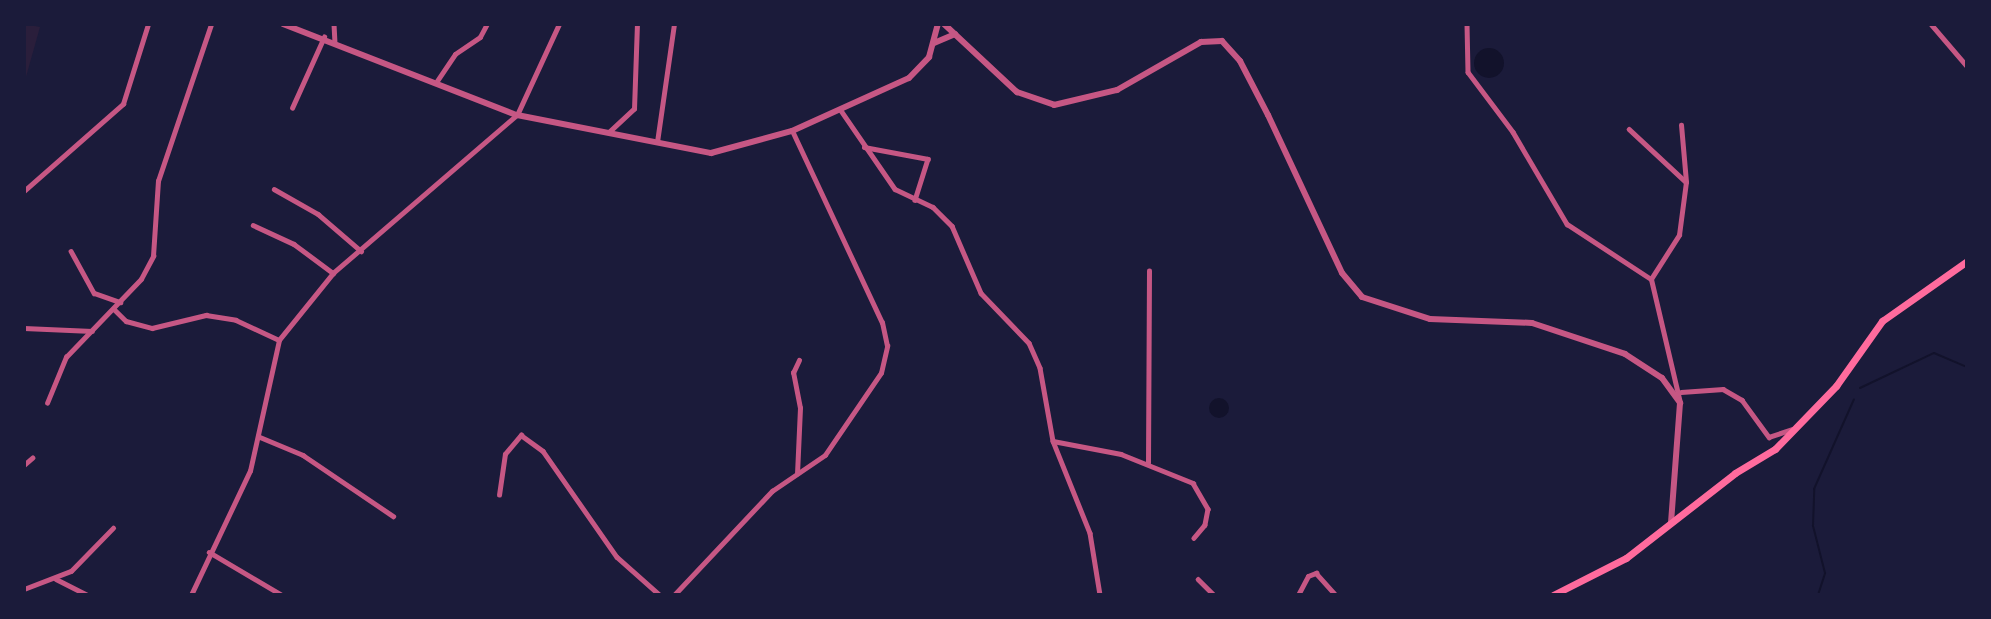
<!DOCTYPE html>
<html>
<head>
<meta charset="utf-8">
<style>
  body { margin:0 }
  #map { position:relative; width:1991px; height:619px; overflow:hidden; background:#1b1b3a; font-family:Mulish,sans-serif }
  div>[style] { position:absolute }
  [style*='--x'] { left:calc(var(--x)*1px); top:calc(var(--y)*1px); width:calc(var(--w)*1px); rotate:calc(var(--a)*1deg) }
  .green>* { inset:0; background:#2a1e3b }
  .water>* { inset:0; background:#12122b }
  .round { border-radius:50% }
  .stream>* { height:2px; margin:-1px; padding:0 1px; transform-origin:1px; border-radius:1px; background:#12122b }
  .minor>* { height:4.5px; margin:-2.25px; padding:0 2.25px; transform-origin:2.25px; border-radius:2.25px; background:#c65784 }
  .tertiary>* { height:6px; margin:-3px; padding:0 3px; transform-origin:3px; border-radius:3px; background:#c65784 }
  .secondary>* { height:7px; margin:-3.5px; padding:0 3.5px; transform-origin:3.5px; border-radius:3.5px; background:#ff6b9d }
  span { translate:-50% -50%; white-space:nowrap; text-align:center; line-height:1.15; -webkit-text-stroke:5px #1b1b3a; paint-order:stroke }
  .frame { position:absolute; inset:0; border:26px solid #1b1b3a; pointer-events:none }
</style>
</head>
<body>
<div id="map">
  <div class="green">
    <div style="clip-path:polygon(24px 24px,40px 27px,24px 84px)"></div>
  </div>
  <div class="water">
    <div class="round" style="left:1474px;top:48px;width:30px;height:30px"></div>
    <div class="round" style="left:1209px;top:398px;width:20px;height:20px"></div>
  </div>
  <div class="stream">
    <div style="--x:1860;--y:388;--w:82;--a:-25.3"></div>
    <div style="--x:1934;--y:353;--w:36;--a:23"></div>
    <div style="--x:1818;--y:595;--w:23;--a:-72"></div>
    <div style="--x:1825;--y:573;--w:49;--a:-104.3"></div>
    <div style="--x:1813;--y:526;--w:37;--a:-88"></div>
    <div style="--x:1814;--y:489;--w:98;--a:-66"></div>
  </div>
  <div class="minor">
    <div style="--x:334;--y:24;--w:17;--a:87"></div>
    <div style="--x:1467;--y:24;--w:48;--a:88.8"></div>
    <div style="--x:1468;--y:72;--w:75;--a:53.1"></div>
    <div style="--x:1513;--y:132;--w:107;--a:59.6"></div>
    <div style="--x:1567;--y:224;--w:100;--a:33.2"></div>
    <div style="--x:1931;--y:24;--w:55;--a:49.4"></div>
    <div style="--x:437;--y:81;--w:32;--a:-56"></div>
    <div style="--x:455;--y:54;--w:30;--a:-34"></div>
    <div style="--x:480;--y:37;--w:15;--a:-62"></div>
    <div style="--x:292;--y:108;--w:78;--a:-65.7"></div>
    <div style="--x:840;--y:109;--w:97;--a:55.5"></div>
    <div style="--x:895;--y:189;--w:42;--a:25.3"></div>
    <div style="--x:933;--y:207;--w:27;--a:45"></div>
    <div style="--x:952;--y:226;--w:73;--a:66.6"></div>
    <div style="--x:981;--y:293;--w:69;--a:46.2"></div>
    <div style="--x:1029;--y:343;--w:27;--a:66"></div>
    <div style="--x:1040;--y:368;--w:74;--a:79.9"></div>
    <div style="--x:1053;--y:441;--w:99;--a:68.1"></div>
    <div style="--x:1090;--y:533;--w:63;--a:80.8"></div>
    <div style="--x:1629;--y:129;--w:78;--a:42.9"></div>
    <div style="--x:609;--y:132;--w:34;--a:-43"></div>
    <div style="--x:634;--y:109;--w:85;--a:-88"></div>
    <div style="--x:657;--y:142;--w:119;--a:-81.8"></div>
    <div style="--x:864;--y:147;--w:65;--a:10.6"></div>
    <div style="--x:928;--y:159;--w:43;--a:107.6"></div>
    <div style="--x:274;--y:189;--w:51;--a:29.6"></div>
    <div style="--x:318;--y:214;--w:57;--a:40.7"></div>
    <div style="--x:24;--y:191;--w:132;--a:-41.3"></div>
    <div style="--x:123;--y:104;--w:84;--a:-72.6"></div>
    <div style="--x:253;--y:225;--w:45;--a:24.9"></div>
    <div style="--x:294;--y:244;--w:49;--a:36.6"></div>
    <div style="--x:71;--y:251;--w:48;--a:61.3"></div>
    <div style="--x:94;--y:293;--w:28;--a:19"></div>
    <div style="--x:114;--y:309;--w:17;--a:45"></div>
    <div style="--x:126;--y:321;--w:27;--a:15"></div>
    <div style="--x:152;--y:328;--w:56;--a:-13.5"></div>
    <div style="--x:206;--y:315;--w:30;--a:9"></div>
    <div style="--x:236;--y:320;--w:47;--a:24.9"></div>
    <div style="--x:24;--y:328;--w:68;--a:2.5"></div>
    <div style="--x:1681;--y:392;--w:42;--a:-4.1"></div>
    <div style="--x:1723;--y:389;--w:22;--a:30"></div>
    <div style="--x:1742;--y:400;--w:46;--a:53.9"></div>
    <div style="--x:1769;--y:437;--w:24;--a:-19"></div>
    <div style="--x:47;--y:403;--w:50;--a:-67.6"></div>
    <div style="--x:66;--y:357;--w:108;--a:-46.1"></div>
    <div style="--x:141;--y:279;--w:26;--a:-62"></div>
    <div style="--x:153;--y:256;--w:75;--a:-86.2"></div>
    <div style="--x:158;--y:181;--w:166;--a:-71.3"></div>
    <div style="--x:1680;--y:403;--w:127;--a:-103.2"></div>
    <div style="--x:1651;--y:279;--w:52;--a:-57.5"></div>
    <div style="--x:1679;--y:235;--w:53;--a:-82.5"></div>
    <div style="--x:1686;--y:182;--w:57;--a:-95"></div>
    <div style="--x:260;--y:437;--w:47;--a:22.7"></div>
    <div style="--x:303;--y:455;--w:109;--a:34.1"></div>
    <div style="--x:1053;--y:441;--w:69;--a:10.8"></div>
    <div style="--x:1121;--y:454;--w:78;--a:21.9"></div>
    <div style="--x:1193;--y:483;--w:30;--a:60"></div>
    <div style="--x:1208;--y:509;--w:16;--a:101"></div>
    <div style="--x:1205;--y:525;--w:17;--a:130"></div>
    <div style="--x:1148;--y:463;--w:192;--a:-89.7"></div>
    <div style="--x:24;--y:465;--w:11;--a:-41"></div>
    <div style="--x:797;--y:474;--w:66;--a:-87.4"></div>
    <div style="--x:800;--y:408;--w:36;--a:-101"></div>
    <div style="--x:793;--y:373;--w:14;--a:-65"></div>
    <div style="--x:499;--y:495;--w:41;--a:-81.7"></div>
    <div style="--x:505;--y:454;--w:25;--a:-50"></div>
    <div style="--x:521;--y:435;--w:27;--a:36"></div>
    <div style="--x:543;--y:451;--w:129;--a:55.1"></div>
    <div style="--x:617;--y:557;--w:57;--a:41.5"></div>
    <div style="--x:209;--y:552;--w:85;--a:30.5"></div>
    <div style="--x:56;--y:579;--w:36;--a:27"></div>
    <div style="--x:1198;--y:579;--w:23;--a:45"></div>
    <div style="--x:24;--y:589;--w:50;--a:-21"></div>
    <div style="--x:71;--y:571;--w:60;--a:-45.7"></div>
    <div style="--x:191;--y:595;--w:137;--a:-64.6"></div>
    <div style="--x:250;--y:471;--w:134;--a:-77.5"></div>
    <div style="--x:279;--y:340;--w:86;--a:-51.1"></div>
    <div style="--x:333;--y:273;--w:243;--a:-40.7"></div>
    <div style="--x:517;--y:115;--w:100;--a:-65.2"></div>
    <div style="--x:674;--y:595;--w:143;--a:-46.7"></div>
    <div style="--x:772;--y:491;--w:64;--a:-34.2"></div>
    <div style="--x:825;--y:455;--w:99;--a:-55.7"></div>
    <div style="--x:881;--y:373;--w:28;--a:-77"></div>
    <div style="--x:887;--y:346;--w:24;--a:-102"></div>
    <div style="--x:882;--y:323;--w:212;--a:-115.1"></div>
    <div style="--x:1298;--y:595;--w:21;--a:-62"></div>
    <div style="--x:1308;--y:576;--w:9;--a:-21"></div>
    <div style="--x:1316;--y:573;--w:30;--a:48"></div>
  </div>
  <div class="tertiary">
    <div style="--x:283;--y:24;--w:251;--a:21.3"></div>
    <div style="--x:517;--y:115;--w:198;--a:11.1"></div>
    <div style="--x:711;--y:153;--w:84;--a:-15.2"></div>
    <div style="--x:792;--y:131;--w:128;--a:-24.4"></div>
    <div style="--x:909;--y:78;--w:29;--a:-46"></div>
    <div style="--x:929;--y:57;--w:34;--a:-75"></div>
    <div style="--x:944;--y:24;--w:100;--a:43"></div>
    <div style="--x:1017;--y:92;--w:39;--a:19"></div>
    <div style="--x:1054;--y:105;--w:65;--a:-13.4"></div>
    <div style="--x:1117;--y:90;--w:97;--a:-29.7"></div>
    <div style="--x:1201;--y:42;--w:21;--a:-3"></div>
    <div style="--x:1222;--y:41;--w:27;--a:48"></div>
    <div style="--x:1240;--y:61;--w:61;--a:62.6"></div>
    <div style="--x:1268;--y:115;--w:174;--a:64.9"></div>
    <div style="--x:1342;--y:273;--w:31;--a:50"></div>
    <div style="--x:1362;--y:297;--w:71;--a:17.9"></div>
    <div style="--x:1430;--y:319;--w:102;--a:2.2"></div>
    <div style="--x:1532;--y:323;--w:98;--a:18.4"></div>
    <div style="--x:1625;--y:354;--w:44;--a:33"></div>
    <div style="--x:1662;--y:378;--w:31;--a:54"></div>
    <div style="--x:1680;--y:403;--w:121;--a:94.3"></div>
    <div style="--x:934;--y:43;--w:23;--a:-23"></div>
  </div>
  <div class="secondary">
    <div style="--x:1553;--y:595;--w:82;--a:-26.9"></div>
    <div style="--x:1626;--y:558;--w:138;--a:-37.9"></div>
    <div style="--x:1735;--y:473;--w:47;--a:-31"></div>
    <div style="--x:1775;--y:449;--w:88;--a:-45.9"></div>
    <div style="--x:1836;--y:386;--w:80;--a:-54.7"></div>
    <div style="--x:1882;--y:321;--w:104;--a:-35.2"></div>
  </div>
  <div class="frame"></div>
</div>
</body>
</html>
